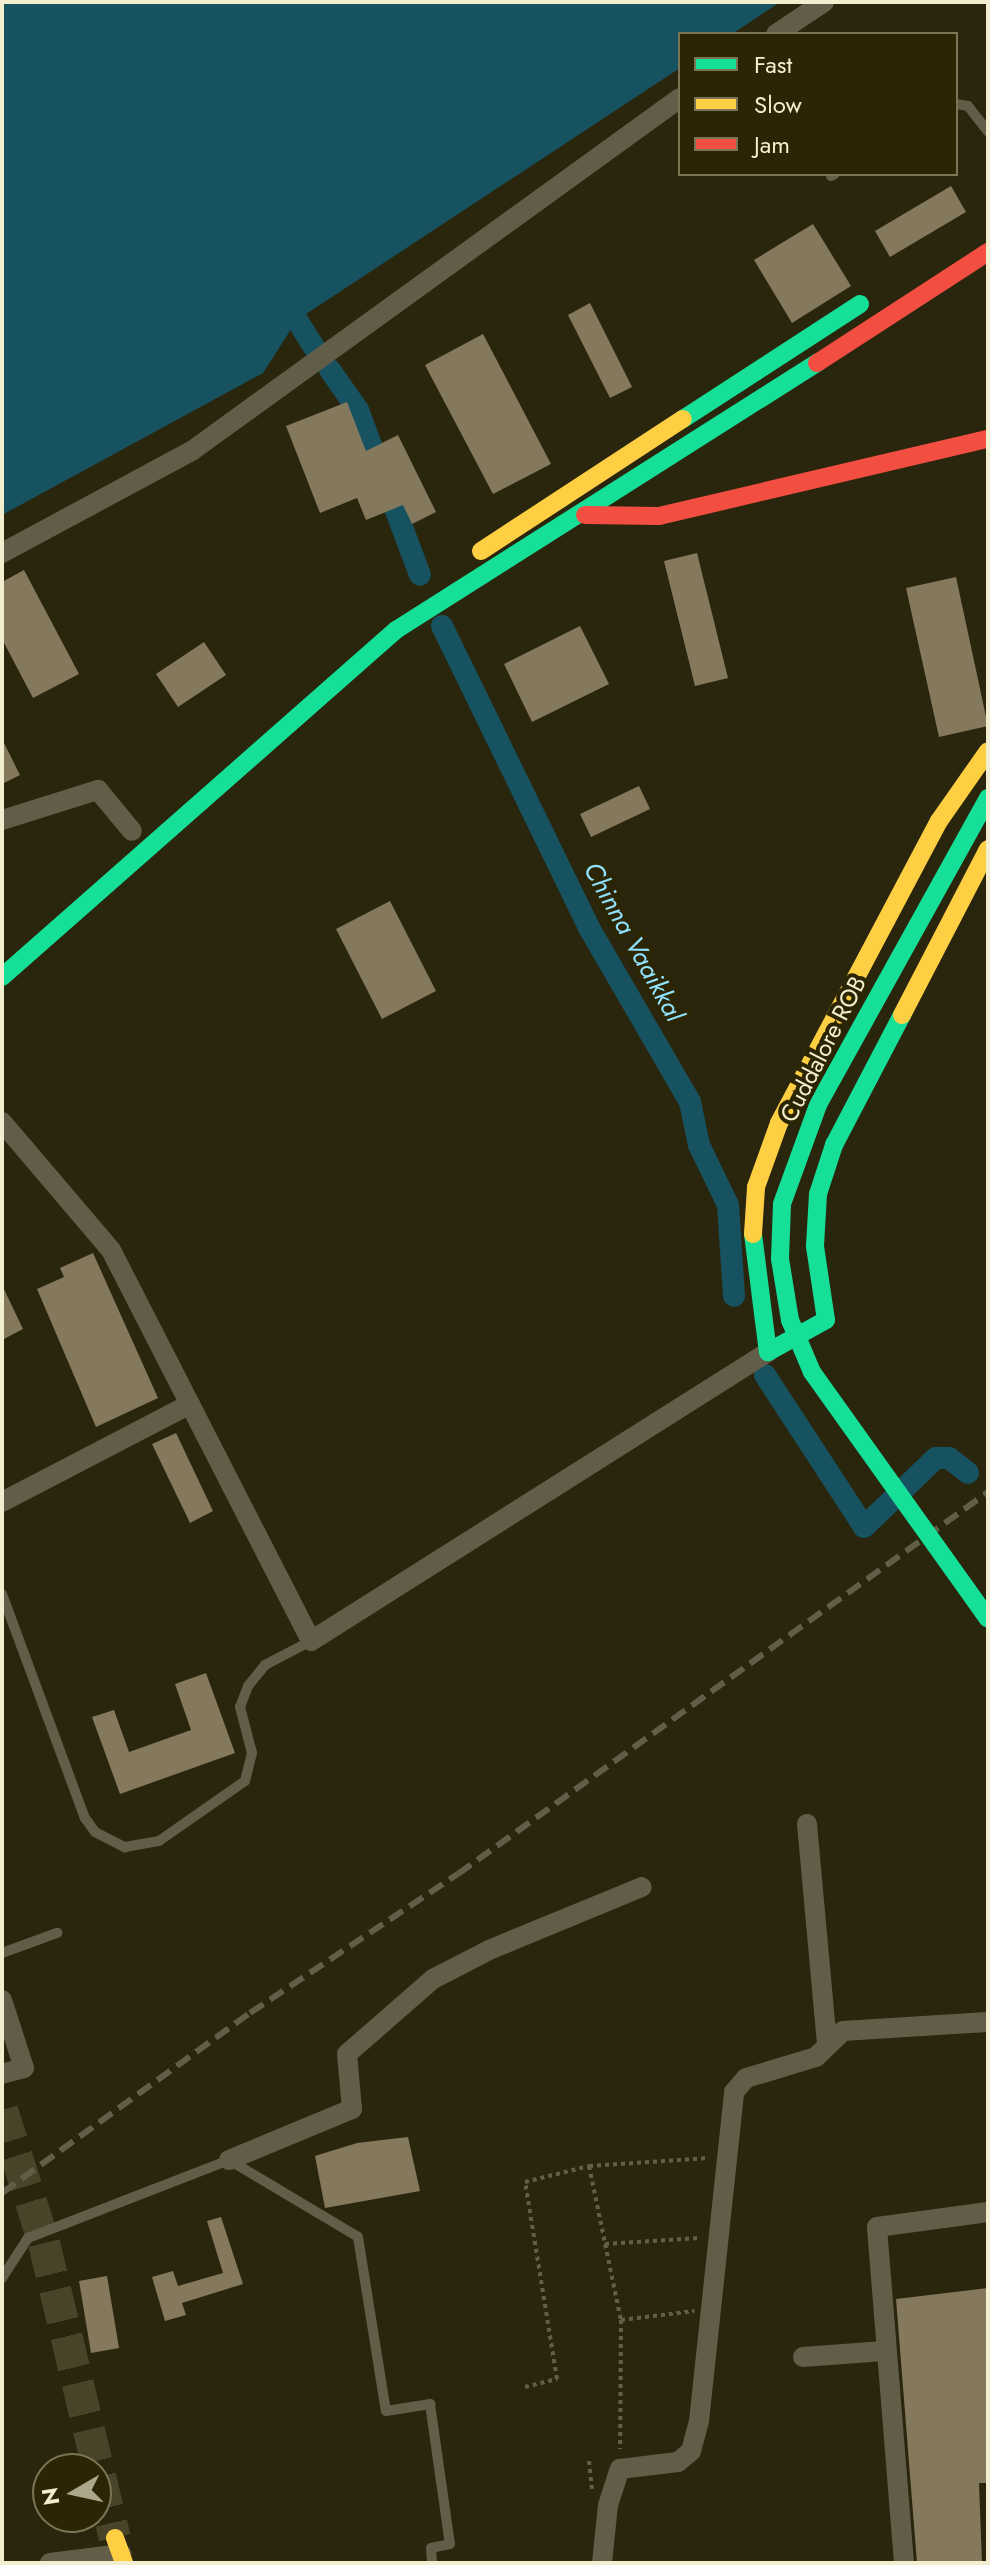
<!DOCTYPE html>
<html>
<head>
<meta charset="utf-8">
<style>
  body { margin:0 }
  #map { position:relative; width:990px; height:2565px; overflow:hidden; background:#2a260d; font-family:Jost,sans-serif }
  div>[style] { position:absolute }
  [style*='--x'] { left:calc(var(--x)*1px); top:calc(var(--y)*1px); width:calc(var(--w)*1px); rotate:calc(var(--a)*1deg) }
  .water>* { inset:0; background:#165260 }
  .canal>* { height:22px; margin:-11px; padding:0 11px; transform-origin:11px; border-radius:11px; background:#165260 }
  .building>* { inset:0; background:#84785d }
  .primary-tunnel>* { height:32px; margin-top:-16px; transform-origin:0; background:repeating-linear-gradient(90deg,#48442a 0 32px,transparent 0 48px) }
  .path>* { height:4px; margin-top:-2px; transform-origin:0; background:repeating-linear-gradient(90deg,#625e4b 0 4px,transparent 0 8px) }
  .lane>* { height:10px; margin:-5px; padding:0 5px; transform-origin:5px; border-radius:5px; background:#615d48 }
  .street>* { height:20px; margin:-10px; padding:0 10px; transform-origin:10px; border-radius:10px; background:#615d48 }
  .fast>* { height:18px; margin:-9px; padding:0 9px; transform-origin:9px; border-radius:9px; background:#16e098 }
  .slow>* { height:18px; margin:-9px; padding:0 9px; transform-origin:9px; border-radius:9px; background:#ffcf43 }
  .jam>* { height:18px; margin:-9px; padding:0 9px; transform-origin:9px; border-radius:9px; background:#f24e42 }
  .rail>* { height:6px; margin-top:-3px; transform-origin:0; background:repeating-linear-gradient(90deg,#605d48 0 16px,transparent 0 24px) }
  .fast-bridge>* { height:18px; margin:-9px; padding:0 9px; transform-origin:9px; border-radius:9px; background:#16e098 }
  span { translate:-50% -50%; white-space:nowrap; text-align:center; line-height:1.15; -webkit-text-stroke:8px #2b2504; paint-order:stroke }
  .street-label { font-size:24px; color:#f3eecf }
  .water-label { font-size:26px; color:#90e2fc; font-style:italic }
  .frame { position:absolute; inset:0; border:4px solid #f3eecf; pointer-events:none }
  .legend { position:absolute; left:678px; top:32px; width:280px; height:144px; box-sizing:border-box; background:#2b2504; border:2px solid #7b7555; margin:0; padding:10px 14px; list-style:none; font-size:24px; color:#f3eecf }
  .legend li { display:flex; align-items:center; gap:16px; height:40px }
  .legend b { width:40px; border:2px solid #7b7555 }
  .north { position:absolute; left:32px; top:2453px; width:80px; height:80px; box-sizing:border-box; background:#2b2504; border:2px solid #7b7555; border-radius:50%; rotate:261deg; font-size:22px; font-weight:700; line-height:32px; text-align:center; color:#f3eecf }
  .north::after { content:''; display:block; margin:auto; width:28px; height:36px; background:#ada88b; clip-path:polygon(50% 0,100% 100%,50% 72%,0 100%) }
</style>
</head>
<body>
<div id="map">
  <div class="water">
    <div style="clip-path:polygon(2px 2px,780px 2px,732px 34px,680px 34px,680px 68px,297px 320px,263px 373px,2px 515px)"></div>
  </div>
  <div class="canal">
    <div style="--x:297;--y:320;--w:34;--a:58"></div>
    <div style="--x:330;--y:370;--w:49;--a:55"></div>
    <div style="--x:358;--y:410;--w:176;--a:69.4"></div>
    <div style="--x:442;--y:626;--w:334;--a:64"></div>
    <div style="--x:588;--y:926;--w:203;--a:59.9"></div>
    <div style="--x:690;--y:1102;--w:44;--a:78.2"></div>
    <div style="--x:699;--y:1145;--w:67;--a:64.2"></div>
    <div style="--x:728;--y:1205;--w:91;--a:86.2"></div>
    <div style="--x:765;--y:1375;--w:181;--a:56.9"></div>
    <div style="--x:864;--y:1527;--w:100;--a:-43.8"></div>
    <div style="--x:936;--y:1458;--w:13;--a:0"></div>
    <div style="--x:949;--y:1458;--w:24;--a:38"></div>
  </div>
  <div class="building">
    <div style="clip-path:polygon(951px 186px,966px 212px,890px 257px,875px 231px)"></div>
    <div style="clip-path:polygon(813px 224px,851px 286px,792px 323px,754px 260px)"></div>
    <div style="clip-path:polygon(590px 303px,632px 387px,610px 398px,568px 315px)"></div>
    <div style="clip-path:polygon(483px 334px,551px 464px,493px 494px,425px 365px)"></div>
    <div style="clip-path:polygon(347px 402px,366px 451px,398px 435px,436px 512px,412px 524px,403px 505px,366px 520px,357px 498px,320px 513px,286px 426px)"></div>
    <div style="clip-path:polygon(697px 553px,728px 678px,695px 686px,664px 561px)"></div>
    <div style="clip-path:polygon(24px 570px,79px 674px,33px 698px,2px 639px,2px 582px)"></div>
    <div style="clip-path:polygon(956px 577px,988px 726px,939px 737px,906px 588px)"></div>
    <div style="clip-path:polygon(580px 626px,609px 684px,532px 722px,504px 664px)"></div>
    <div style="clip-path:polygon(204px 642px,226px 675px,178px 707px,156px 674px)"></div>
    <div style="clip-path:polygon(2px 739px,20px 775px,2px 784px)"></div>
    <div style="clip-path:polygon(639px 786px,650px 809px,591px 837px,580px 814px)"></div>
    <div style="clip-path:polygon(390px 901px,436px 991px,382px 1019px,336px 929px)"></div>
    <div style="clip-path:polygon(93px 1253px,158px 1398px,96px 1427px,37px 1289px,64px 1277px,60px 1268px)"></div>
    <div style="clip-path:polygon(2px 1285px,23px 1329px,2px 1340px)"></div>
    <div style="clip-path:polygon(176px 1433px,213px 1511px,190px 1523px,152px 1444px)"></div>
    <div style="clip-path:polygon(206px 1673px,235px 1753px,120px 1794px,92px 1717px,114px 1710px,129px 1752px,191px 1730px,175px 1684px)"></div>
    <div style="clip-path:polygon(408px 2137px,420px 2191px,325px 2208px,315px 2156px,357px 2143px)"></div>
    <div style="clip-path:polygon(221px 2217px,243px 2284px,182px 2303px,186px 2315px,165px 2321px,152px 2277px,173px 2271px,178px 2286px,223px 2273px,207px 2221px)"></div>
    <div style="clip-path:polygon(107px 2276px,119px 2348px,91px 2353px,79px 2281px)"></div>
    <div style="clip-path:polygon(988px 2288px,988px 2483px,979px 2483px,982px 2563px,917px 2563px,896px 2299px)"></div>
  </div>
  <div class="primary-tunnel">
    <div style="--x:2;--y:2110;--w:139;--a:72.5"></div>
    <div style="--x:44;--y:2243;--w:303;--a:76.5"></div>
  </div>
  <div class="path">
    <div style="--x:589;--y:2166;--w:157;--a:78.3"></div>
    <div style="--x:621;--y:2320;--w:129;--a:90.4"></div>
    <div style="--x:605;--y:2244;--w:94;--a:-3.7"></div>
    <div style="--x:621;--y:2320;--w:74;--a:-7"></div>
    <div style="--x:525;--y:2387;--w:33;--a:-14"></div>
    <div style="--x:557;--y:2379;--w:200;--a:-99.2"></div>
    <div style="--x:525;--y:2182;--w:66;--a:-14"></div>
    <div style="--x:589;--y:2166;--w:120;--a:-3.8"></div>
    <div style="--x:589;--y:2461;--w:28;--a:84"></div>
  </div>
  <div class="lane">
    <div style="--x:956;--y:104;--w:12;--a:9"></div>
    <div style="--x:968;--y:106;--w:33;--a:52"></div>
    <div style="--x:831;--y:176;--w:4;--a:-27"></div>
    <div style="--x:2;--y:1594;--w:239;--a:69.7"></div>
    <div style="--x:85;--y:1818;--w:17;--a:54"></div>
    <div style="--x:95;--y:1832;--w:34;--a:27"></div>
    <div style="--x:125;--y:1847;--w:35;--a:-10"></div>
    <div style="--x:159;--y:1841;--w:105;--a:-34.9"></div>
    <div style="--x:245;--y:1781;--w:29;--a:-76"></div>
    <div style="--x:252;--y:1753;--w:48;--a:-104.6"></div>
    <div style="--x:240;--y:1707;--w:22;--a:-69"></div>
    <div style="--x:248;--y:1686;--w:27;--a:-51"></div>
    <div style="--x:265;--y:1665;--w:52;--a:-27.6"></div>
    <div style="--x:2;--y:1953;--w:59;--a:-20"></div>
    <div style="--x:2;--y:2278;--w:48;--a:-57"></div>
    <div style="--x:28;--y:2238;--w:216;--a:-21.2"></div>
    <div style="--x:229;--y:2160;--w:150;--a:30.8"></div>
    <div style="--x:358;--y:2237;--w:176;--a:80.9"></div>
    <div style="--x:386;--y:2411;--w:45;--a:-9"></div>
    <div style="--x:430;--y:2404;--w:141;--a:81.9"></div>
    <div style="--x:450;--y:2544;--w:19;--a:168"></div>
    <div style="--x:431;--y:2548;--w:15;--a:86"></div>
  </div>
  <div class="street">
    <div style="--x:776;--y:34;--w:58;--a:-33.7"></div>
    <div style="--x:2;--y:553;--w:217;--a:-28.3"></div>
    <div style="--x:193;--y:450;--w:601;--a:-35.86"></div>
    <div style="--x:2;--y:820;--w:101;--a:-17.4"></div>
    <div style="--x:98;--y:790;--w:53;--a:50.3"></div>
    <div style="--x:2;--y:1122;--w:168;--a:49.6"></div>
    <div style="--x:111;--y:1250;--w:439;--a:62.9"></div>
    <div style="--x:311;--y:1641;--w:541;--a:-32.31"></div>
    <div style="--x:2;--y:1502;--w:212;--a:-27.5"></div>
    <div style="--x:807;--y:1824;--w:221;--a:84.8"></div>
    <div style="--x:2;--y:2000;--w:71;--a:72.1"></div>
    <div style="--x:24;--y:2068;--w:23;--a:165"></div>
    <div style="--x:229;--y:2160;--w:133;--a:-22.5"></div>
    <div style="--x:352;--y:2109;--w:55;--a:-95.2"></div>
    <div style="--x:347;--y:2054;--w:114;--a:-41.1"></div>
    <div style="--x:433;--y:1979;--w:63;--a:-27.4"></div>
    <div style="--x:489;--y:1950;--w:165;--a:-22.4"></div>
    <div style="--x:803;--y:2357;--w:81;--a:-4.2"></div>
    <div style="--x:50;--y:2563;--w:72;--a:-7.2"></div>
    <div style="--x:602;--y:2563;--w:58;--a:-84.1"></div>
    <div style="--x:608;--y:2505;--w:38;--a:-72"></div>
    <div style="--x:620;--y:2469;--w:58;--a:-6.9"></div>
    <div style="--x:678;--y:2462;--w:17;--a:-40"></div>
    <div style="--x:691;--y:2451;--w:31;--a:-75"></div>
    <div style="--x:699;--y:2421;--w:331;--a:-83.9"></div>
    <div style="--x:734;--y:2092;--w:18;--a:-49"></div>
    <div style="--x:746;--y:2078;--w:73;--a:-16.7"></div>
    <div style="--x:816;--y:2057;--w:37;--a:-44"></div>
    <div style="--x:843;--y:2031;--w:145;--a:-3.6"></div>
    <div style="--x:904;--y:2563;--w:337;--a:-94.6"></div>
    <div style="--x:877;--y:2227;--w:112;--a:-7.7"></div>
  </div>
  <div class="fast">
    <div style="--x:683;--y:419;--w:211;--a:-33"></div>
    <div style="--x:2;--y:977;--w:525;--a:-41.37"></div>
    <div style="--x:396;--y:630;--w:499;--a:-32.4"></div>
    <div style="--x:753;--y:1234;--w:119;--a:82.8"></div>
    <div style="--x:768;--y:1352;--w:66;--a:-28.9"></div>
    <div style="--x:826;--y:1320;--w:75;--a:-98.5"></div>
    <div style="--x:815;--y:1246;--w:52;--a:-86.7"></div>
    <div style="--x:818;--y:1194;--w:52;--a:-71.9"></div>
    <div style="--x:834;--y:1145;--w:147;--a:-62.4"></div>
  </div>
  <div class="slow">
    <div style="--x:481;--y:551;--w:241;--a:-33.2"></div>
    <div style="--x:902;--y:1015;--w:187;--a:-62.6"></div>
    <div style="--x:753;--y:1234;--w:47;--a:-86.3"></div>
    <div style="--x:756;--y:1187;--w:68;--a:-70.2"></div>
    <div style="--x:779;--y:1123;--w:342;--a:-62.1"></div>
    <div style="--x:939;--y:821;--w:85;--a:-55"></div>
    <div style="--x:115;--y:2538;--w:27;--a:70"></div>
  </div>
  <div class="jam">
    <div style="--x:817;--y:363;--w:204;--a:-33"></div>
    <div style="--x:585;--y:515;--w:74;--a:0.8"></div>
    <div style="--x:659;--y:516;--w:338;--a:-13.2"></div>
  </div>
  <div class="rail">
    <div style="--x:2;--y:2193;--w:306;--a:-36"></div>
    <div style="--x:250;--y:2013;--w:250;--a:-33.8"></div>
    <div style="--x:458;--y:1874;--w:653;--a:-35.78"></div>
  </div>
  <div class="fast-bridge">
    <div style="--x:988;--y:798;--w:351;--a:119"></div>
    <div style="--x:818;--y:1105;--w:105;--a:110"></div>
    <div style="--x:782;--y:1204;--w:55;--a:92.1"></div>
    <div style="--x:780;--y:1259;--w:62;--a:80.7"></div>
    <div style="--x:790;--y:1320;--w:56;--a:67.1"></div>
    <div style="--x:812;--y:1372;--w:303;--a:54.5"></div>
  </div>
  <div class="street-label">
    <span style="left:823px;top:1049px;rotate:-63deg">Cuddalore ROB</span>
  </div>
  <div class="water-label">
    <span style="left:633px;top:942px;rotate:61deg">Chinna Vaaikkal</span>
  </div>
  <div class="frame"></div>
  <ul class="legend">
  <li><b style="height:10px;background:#16e098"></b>Fast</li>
  <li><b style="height:10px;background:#ffcf43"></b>Slow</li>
  <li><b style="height:10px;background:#f24e42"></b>Jam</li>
  </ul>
  <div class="north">N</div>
</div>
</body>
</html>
